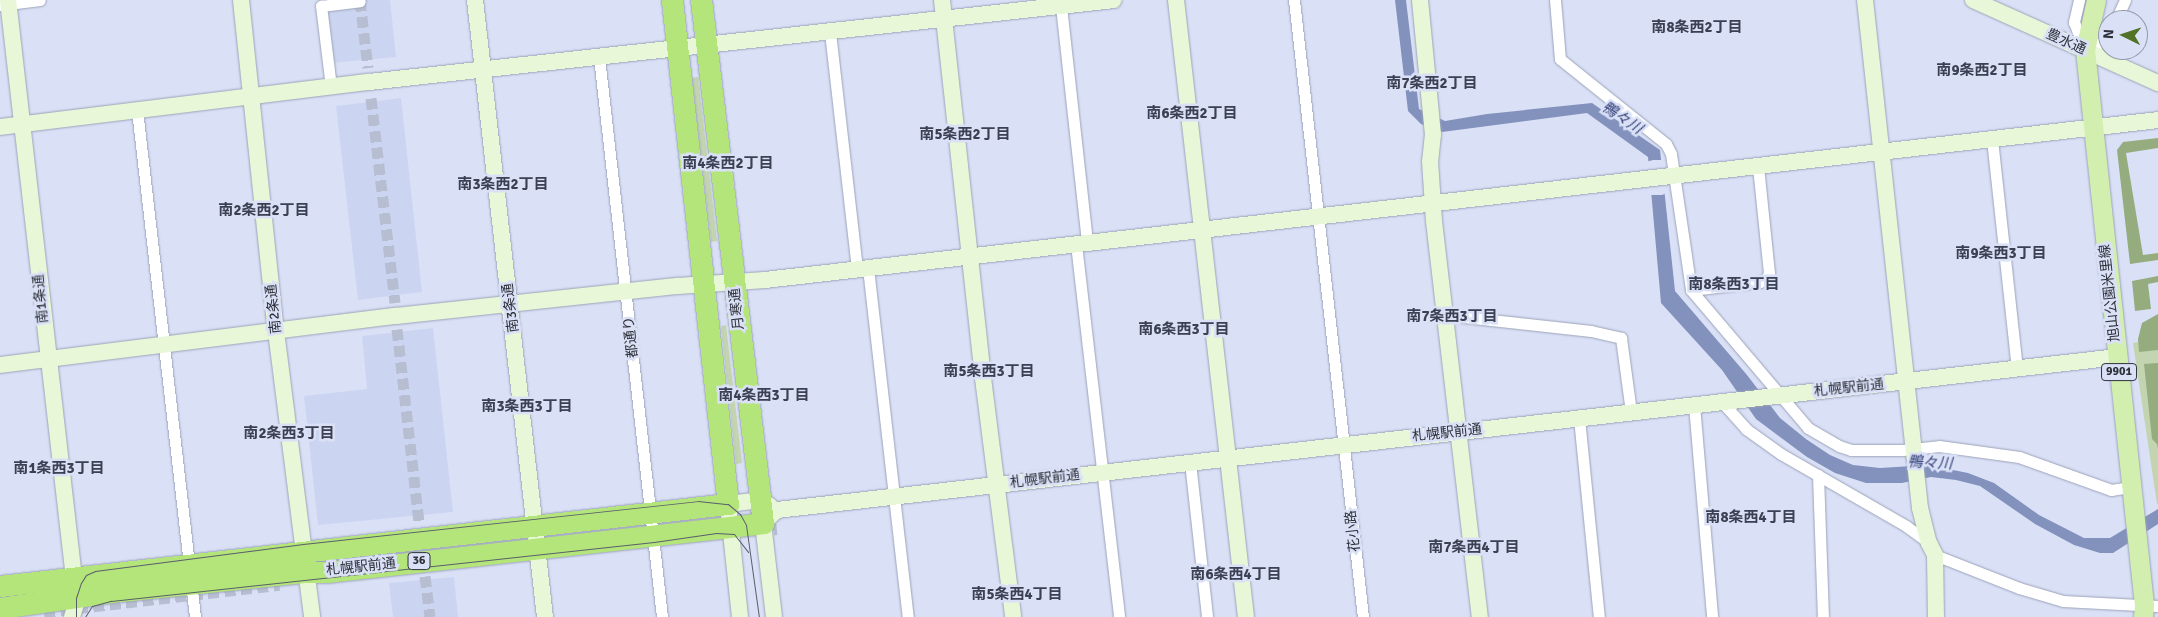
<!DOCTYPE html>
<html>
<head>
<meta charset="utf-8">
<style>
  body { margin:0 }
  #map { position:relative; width:2158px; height:617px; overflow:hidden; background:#dae1f7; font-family:Signika,"Noto Sans JP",sans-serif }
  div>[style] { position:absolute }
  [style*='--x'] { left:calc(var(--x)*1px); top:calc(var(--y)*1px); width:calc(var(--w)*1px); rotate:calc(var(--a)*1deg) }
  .built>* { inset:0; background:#cbd5f2 }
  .green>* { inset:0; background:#c2d4b0 }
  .forest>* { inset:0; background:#95ac7f }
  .water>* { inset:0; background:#8391bd }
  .pier>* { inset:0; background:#dae1f7 }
  .street-tunnel>* { height:11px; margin-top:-5.5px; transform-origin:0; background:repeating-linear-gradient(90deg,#b8bed1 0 11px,transparent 0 16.5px) }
  .roads { filter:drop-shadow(0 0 1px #9ca3b8) drop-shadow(0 0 1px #9ca3b8) }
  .street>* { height:11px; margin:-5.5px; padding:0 5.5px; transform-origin:5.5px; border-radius:5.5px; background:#fff }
  .secondary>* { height:16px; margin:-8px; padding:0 8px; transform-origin:8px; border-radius:8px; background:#e8f7d7 }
  .primary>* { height:19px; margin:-9.5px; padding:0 9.5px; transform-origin:9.5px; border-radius:9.5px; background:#d2efb0 }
  .highway>* { height:21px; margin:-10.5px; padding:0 10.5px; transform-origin:10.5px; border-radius:10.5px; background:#b4e57b }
  .tram>* { height:1px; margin:-0.5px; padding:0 0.5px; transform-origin:0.5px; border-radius:0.5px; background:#5a5e6a }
  span { translate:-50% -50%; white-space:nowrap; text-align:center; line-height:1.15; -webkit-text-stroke:5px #dae1f7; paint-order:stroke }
  .shield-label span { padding:1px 4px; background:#dae1f7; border:1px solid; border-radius:4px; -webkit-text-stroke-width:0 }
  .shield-label { font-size:12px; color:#2e3139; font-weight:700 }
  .street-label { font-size:14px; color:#2e3139 }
  .neighbourhood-label { font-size:15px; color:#3b4153; font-weight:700 }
  .water-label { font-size:15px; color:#2f3d75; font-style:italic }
  .north { position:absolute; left:2098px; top:10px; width:50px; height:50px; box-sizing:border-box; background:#dae1f7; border:1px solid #959bab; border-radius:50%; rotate:274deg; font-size:14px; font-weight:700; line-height:20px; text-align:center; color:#2e3139 }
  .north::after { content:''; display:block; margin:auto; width:18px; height:22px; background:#527228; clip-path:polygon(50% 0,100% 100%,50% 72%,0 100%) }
</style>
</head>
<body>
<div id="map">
  <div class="built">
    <div style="clip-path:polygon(324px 0,390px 0,396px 57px,331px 63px)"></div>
    <div style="clip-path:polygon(401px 98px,422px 292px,358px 300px,336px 106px)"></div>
    <div style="clip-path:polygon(433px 328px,453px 512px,318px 525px,304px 396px,367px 389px,362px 336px)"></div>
    <div style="clip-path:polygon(454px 577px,458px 617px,393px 617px,389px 583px)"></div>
  </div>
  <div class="green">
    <div style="clip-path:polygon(698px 77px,717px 241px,711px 242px,692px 78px)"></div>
    <div style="clip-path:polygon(726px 325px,742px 463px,736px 464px,721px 326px)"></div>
    <div style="clip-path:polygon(2158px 339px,2158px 504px,2157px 504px,2133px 343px)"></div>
  </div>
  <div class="forest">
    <div style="clip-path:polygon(2158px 138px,2158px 148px,2126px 153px,2143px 255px,2158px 253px,2158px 260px,2130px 264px,2117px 150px,2123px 142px)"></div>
    <div style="clip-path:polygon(2158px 276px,2158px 282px,2148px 284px,2151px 309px,2135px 311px,2132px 281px)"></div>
    <div style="clip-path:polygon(2158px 314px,2158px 350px,2139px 352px,2138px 339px,2142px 323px)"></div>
    <div style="clip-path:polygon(2158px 363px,2158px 449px,2157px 444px,2152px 439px,2144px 364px)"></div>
  </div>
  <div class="water">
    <div style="clip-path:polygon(1395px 0,1406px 0,1419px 109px,1445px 121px,1487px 114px,1592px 103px,1660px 150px,1675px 291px,1747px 375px,1780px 418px,1806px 439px,1830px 455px,1853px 465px,1880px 468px,1928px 465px,1968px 473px,1994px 483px,2039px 515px,2084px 538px,2110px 538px,2158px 509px,2158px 524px,2113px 553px,2100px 553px,2074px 545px,2035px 524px,1980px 486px,1956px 480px,1931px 477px,1902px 483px,1866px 483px,1835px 473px,1807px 457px,1756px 419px,1722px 370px,1661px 303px,1648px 157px,1587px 113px,1442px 132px,1421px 124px,1408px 111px)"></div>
  </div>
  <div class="pier">
    <div style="clip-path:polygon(1653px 160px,1663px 160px,1667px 193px,1662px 195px,1651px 195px,1646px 162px)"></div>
  </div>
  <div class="street-tunnel">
    <div style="--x:360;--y:0;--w:68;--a:83.3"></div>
    <div style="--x:371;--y:98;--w:206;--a:83.3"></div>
    <div style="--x:397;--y:329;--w:195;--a:83.5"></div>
    <div style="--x:757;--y:531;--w:20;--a:-6"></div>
    <div style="--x:425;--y:576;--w:41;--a:83"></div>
    <div style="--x:44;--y:612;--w:237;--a:-6.6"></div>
  </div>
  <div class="roads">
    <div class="street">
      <div style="--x:1294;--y:0;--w:621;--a:83.62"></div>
      <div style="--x:1555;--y:0;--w:59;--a:85.2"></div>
      <div style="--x:1560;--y:59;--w:136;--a:38.7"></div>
      <div style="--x:1666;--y:144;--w:11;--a:63"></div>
      <div style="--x:1671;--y:154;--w:137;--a:81.6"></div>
      <div style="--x:1691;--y:290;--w:181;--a:49.7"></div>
      <div style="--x:1808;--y:428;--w:36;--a:30"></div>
      <div style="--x:1839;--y:446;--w:13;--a:18"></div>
      <div style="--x:1851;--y:450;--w:51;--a:0"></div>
      <div style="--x:1902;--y:450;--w:37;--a:-6"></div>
      <div style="--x:1939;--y:446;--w:81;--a:7.8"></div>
      <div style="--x:2019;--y:457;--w:98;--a:19.7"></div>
      <div style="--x:2111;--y:490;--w:20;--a:-9"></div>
      <div style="--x:2079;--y:0;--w:23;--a:103"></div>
      <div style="--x:2074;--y:22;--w:30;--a:69"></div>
      <div style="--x:2085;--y:50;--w:25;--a:-26"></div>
      <div style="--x:0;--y:5;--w:40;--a:-7.1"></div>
      <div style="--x:1061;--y:6;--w:238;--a:83.7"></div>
      <div style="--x:2116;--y:20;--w:22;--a:-66"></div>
      <div style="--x:830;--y:32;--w:239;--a:83.5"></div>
      <div style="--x:599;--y:57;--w:564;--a:83.58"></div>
      <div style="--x:331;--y:87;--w:82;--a:-97"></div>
      <div style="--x:321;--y:6;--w:39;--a:-7"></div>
      <div style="--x:137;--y:110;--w:510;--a:83.47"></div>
      <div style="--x:1992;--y:139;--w:230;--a:83.8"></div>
      <div style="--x:1076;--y:244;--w:375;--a:83.4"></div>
      <div style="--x:868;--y:268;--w:351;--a:83.5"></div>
      <div style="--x:1691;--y:290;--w:69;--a:-6.6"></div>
      <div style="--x:1760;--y:282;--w:7;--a:-27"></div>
      <div style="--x:1766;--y:279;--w:7;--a:-63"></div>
      <div style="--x:1769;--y:273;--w:108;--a:-95.9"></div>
      <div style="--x:1446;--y:315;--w:146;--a:6.3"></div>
      <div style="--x:1591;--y:331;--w:31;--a:13"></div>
      <div style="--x:1621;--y:338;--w:75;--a:82.3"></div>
      <div style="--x:1722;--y:402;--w:36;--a:48"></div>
      <div style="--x:1746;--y:429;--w:43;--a:35.5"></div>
      <div style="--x:1781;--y:454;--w:144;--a:29.9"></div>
      <div style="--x:1906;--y:526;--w:29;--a:36"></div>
      <div style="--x:1694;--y:405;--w:213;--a:85.1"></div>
      <div style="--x:1579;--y:418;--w:200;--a:84.3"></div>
      <div style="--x:1190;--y:462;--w:156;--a:83.7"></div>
      <div style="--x:1818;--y:475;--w:142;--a:88"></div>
      <div style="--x:1935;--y:555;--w:90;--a:21.4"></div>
      <div style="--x:2019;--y:588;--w:46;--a:16.5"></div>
      <div style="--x:2063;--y:601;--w:95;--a:3"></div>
    </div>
    <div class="secondary">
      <div style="--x:8;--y:0;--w:591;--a:83.49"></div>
      <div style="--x:75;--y:587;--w:17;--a:87"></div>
      <div style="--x:76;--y:604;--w:14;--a:107"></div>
      <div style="--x:241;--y:0;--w:333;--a:84"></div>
      <div style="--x:276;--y:331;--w:288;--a:82.8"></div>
      <div style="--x:475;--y:0;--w:621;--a:83.53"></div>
      <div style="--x:942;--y:0;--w:380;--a:83.8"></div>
      <div style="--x:983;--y:378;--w:241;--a:82.8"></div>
      <div style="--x:1176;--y:0;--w:621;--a:83.53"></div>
      <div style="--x:1420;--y:0;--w:135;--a:84.5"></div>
      <div style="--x:1433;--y:134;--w:27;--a:96"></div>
      <div style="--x:1430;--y:161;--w:60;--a:86.2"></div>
      <div style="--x:1434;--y:221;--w:399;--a:83.4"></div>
      <div style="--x:1865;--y:0;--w:511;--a:83.82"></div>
      <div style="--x:1920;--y:508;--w:36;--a:76"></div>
      <div style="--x:1929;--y:543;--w:13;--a:63"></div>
      <div style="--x:1935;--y:555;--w:62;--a:89.1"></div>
      <div style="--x:1973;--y:0;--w:203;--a:24.2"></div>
      <div style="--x:0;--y:127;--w:372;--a:-7"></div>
      <div style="--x:369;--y:82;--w:749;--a:-6.28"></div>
      <div style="--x:0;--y:365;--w:399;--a:-7.1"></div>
      <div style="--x:396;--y:316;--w:284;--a:-6.1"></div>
      <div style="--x:678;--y:286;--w:87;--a:-3.9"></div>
      <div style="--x:765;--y:280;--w:1402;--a:-6.55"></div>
      <div style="--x:740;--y:617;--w:114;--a:-96.1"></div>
      <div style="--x:728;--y:504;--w:32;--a:-7"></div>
      <div style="--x:760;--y:500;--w:12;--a:31"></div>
      <div style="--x:774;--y:617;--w:95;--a:-96.7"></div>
      <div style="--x:763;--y:523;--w:19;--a:-43"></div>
      <div style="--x:777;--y:510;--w:1349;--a:-6.51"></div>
    </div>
    <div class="primary">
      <div style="--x:2096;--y:0;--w:51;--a:102.4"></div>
      <div style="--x:2085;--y:50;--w:558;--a:83.93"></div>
      <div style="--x:2144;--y:605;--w:12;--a:95"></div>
    </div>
    <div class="highway">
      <div style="--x:0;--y:586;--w:733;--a:-6.43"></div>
      <div style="--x:728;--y:504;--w:507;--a:-96.34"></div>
      <div style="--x:0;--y:608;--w:112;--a:-8.2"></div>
      <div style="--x:111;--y:592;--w:196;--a:-5.9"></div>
      <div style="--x:306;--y:572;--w:22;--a:0"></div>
      <div style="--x:328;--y:572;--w:438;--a:-6.4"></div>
      <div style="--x:763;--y:523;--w:527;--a:-96.76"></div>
    </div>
  </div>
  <div class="tram">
    <div style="--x:76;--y:617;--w:19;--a:-90"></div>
    <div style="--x:76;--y:598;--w:16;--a:-72"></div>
    <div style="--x:81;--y:583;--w:9;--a:-58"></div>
    <div style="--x:86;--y:575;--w:10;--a:-24"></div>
    <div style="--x:95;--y:571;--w:210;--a:-7.4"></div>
    <div style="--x:303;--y:544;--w:397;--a:-6.2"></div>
    <div style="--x:698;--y:501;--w:30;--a:6"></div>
    <div style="--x:728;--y:504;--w:16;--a:40"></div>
    <div style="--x:740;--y:514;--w:13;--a:61"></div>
    <div style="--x:746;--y:525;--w:93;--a:82"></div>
    <div style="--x:85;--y:617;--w:13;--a:-58"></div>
    <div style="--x:92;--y:606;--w:20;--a:-15"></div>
    <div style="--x:111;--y:601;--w:546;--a:-6.2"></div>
    <div style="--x:654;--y:542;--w:63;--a:-8.3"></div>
    <div style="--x:716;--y:533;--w:18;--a:3"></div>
    <div style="--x:734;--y:534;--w:23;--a:52"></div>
  </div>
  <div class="shield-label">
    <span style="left:2119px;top:372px">9901</span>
    <span style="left:419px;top:561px">36</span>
  </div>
  <div class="street-label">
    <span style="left:2066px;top:42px;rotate:24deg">豊水通</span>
    <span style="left:2110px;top:293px;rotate:-96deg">旭山公園米里線</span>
    <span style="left:41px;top:299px;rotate:-96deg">南1条通</span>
    <span style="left:511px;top:308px;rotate:-97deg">南3条通</span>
    <span style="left:274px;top:309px;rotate:-96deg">南2条通</span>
    <span style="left:737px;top:309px;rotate:-96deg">月寒通</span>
    <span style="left:631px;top:337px;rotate:-96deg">都通り</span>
    <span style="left:1849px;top:388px;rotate:-6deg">札幌駅前通</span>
    <span style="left:1447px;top:433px;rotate:-6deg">札幌駅前通</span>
    <span style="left:1045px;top:479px;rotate:-7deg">札幌駅前通</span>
    <span style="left:1353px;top:531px;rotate:-96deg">花小路</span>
    <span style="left:361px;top:567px;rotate:-6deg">札幌駅前通</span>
  </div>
  <div class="neighbourhood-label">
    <span style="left:1697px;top:28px">南8条西2丁目</span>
    <span style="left:1982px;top:71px">南9条西2丁目</span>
    <span style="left:1432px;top:84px">南7条西2丁目</span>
    <span style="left:1192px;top:114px">南6条西2丁目</span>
    <span style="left:965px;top:135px">南5条西2丁目</span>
    <span style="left:728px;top:164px">南4条西2丁目</span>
    <span style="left:503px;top:185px">南3条西2丁目</span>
    <span style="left:264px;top:211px">南2条西2丁目</span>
    <span style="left:2001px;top:254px">南9条西3丁目</span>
    <span style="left:1734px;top:285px">南8条西3丁目</span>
    <span style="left:1452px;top:317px">南7条西3丁目</span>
    <span style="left:1184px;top:330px">南6条西3丁目</span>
    <span style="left:989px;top:372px">南5条西3丁目</span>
    <span style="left:764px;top:396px">南4条西3丁目</span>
    <span style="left:527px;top:407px">南3条西3丁目</span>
    <span style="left:289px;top:434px">南2条西3丁目</span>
    <span style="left:59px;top:469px">南1条西3丁目</span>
    <span style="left:1751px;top:518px">南8条西4丁目</span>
    <span style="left:1474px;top:548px">南7条西4丁目</span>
    <span style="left:1236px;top:575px">南6条西4丁目</span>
    <span style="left:1017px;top:595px">南5条西4丁目</span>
  </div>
  <div class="water-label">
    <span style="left:1622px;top:118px;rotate:34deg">鴨々川</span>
    <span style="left:1930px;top:463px;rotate:3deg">鴨々川</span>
  </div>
  <div class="north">N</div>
</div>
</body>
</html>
